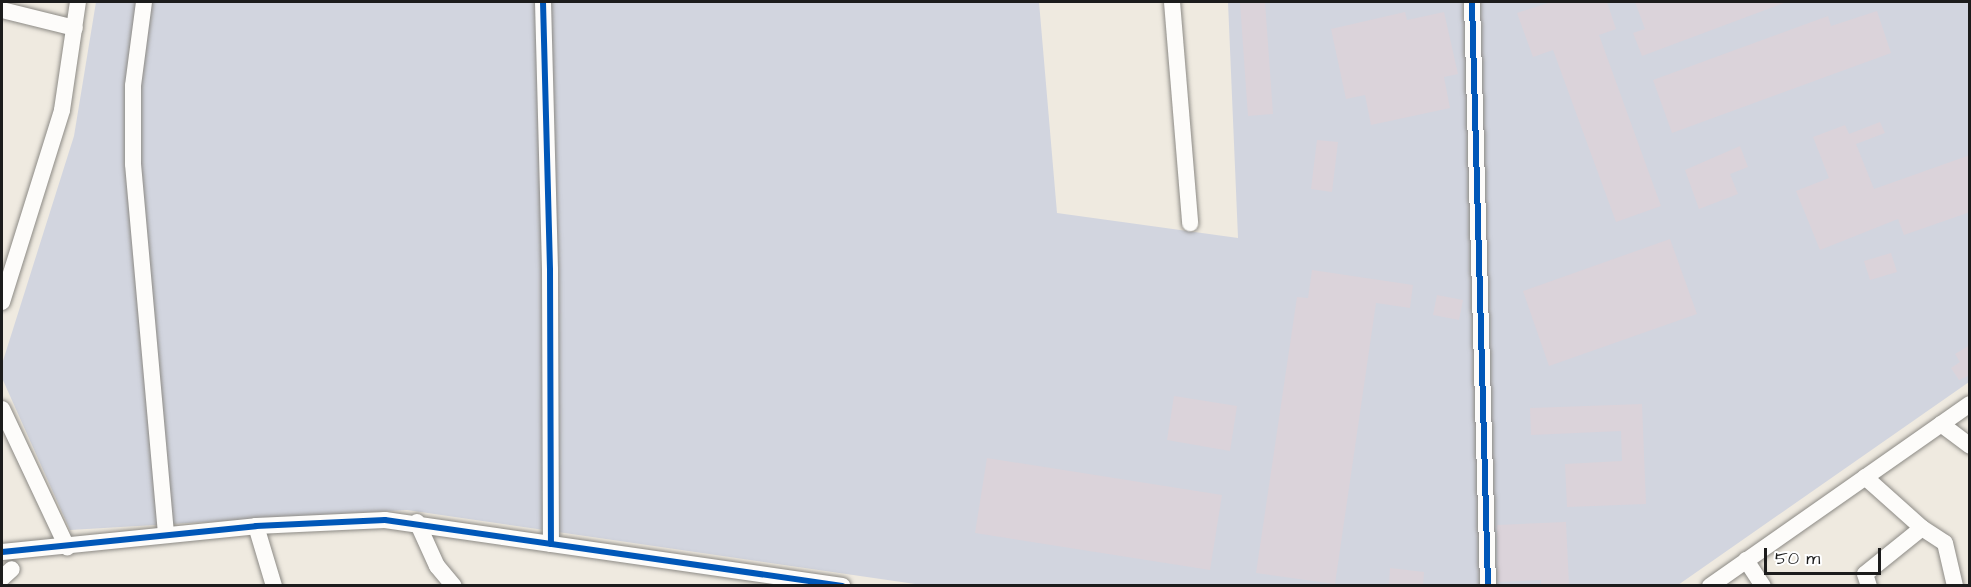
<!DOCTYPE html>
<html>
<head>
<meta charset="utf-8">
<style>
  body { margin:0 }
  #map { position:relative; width:1971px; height:587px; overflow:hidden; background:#efeae0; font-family:"Architects Daughter",sans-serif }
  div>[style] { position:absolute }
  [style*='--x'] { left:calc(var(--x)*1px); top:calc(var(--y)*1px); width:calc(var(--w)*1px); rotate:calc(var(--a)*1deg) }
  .industrial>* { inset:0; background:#d2d5df }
  .building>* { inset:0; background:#dbd3da }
  .roads { filter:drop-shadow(0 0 2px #8c8a85) drop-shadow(0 0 2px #8c8a85) }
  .minor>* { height:16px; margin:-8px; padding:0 8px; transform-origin:8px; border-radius:8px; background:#fdfcfa }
  .cycleway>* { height:6px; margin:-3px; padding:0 3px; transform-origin:3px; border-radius:3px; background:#0057b8 }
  span { translate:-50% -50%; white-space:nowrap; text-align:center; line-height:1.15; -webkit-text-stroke:6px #fff; paint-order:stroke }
  .frame { position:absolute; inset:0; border:3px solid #1c1c1c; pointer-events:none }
  .scale { position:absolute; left:1764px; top:548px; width:117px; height:27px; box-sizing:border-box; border:3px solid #1c1c1c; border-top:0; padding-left:8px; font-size:18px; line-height:21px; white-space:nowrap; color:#1c1c1c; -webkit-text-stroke:4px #fff; paint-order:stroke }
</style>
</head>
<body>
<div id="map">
  <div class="industrial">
    <div style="clip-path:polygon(96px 2px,1039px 2px,1057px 213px,1238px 238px,1228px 2px,1969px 2px,1969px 382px,1678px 585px,922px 585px,407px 510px,70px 530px,2px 378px,2px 364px,74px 136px)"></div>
  </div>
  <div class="building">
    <div style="clip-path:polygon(1265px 2px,1273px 114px,1248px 116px,1240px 3px)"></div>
    <div style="clip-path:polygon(1551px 2px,1607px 2px,1616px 29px,1599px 35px,1661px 206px,1616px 222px,1553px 50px,1533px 57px,1517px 13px)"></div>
    <div style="clip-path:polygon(1635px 2px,1783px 2px,1784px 3px,1642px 56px,1633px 33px,1645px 29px)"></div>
    <div style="clip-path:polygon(1877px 11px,1891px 53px,1672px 133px,1653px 80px,1828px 16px,1831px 26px)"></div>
    <div style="clip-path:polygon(1405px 12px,1407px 20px,1444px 12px,1458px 74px,1444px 77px,1450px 108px,1371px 125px,1365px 95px,1346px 99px,1331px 29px)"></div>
    <div style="clip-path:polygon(1880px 122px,1885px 133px,1856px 144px,1874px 189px,1970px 155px,1970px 212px,1904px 235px,1898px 219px,1820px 250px,1796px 191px,1829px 178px,1813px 137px,1845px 125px,1849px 134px)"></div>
    <div style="clip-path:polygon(1317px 140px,1338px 142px,1332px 192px,1311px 189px)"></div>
    <div style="clip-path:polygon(1740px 146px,1748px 167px,1730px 174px,1738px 194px,1699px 209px,1685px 170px)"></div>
    <div style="clip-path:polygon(1670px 239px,1697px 314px,1549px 366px,1523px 291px)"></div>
    <div style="clip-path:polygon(1891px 253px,1897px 272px,1870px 280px,1864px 261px)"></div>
    <div style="clip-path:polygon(1312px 270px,1413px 285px,1410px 308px,1376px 303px,1335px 584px,1256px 573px,1297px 297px,1308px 298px)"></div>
    <div style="clip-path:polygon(1437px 295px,1463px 300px,1459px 320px,1433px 315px)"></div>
    <div style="clip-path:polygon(1970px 345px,1970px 375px,1959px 380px,1951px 368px,1960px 362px,1955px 354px)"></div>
    <div style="clip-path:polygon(1174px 396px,1237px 406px,1230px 451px,1167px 440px)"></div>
    <div style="clip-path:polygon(1642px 404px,1646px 504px,1567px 507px,1565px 464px,1622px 461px,1621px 431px,1531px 435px,1530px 408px)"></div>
    <div style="clip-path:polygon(987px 458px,1222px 495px,1210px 570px,975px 533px)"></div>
    <div style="clip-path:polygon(1566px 522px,1569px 585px,1541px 585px,1541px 580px,1498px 582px,1497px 525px)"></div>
    <div style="clip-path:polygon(1390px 568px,1424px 572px,1423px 585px,1389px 585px)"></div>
  </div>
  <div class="roads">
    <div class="minor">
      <div style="--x:144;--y:2;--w:85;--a:97.5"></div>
      <div style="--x:133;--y:86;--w:78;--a:90"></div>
      <div style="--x:133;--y:164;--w:371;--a:84.9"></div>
      <div style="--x:543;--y:2;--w:268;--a:88.5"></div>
      <div style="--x:550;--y:270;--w:274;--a:89.8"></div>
      <div style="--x:1172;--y:2;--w:222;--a:85.3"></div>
      <div style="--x:1472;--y:2;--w:584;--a:88.43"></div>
      <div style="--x:2;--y:10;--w:75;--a:13.9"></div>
      <div style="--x:2;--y:302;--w:201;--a:-72.6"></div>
      <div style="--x:62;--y:110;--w:109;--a:-81.6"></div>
      <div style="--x:2;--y:409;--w:153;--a:64.8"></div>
      <div style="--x:1941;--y:424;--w:36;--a:37"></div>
      <div style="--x:1865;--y:477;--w:76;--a:41.8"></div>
      <div style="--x:1922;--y:528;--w:73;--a:141.1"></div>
      <div style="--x:1865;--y:574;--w:13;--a:72"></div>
      <div style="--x:417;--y:522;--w:48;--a:65.6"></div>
      <div style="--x:437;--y:566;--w:26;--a:50"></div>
      <div style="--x:256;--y:526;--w:63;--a:73.3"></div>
      <div style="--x:1922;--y:528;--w:27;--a:33"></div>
      <div style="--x:1945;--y:543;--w:44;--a:76.9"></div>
      <div style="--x:2;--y:552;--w:255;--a:-5.8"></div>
      <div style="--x:256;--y:526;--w:129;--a:-2.7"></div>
      <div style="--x:385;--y:520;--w:462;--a:8.2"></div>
      <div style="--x:1746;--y:560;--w:31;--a:57"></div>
      <div style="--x:2;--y:578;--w:13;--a:-42"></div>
      <div style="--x:1710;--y:586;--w:317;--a:-35"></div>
    </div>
  </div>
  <div class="cycleway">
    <div style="--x:543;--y:2;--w:268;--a:88.5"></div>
    <div style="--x:550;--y:270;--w:274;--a:89.8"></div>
    <div style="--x:1472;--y:2;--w:584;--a:88.43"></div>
    <div style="--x:2;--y:552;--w:255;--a:-5.8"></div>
    <div style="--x:256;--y:526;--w:129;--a:-2.7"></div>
    <div style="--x:385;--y:520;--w:462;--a:8.2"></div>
  </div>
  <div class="frame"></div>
  <div class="scale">50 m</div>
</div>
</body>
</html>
